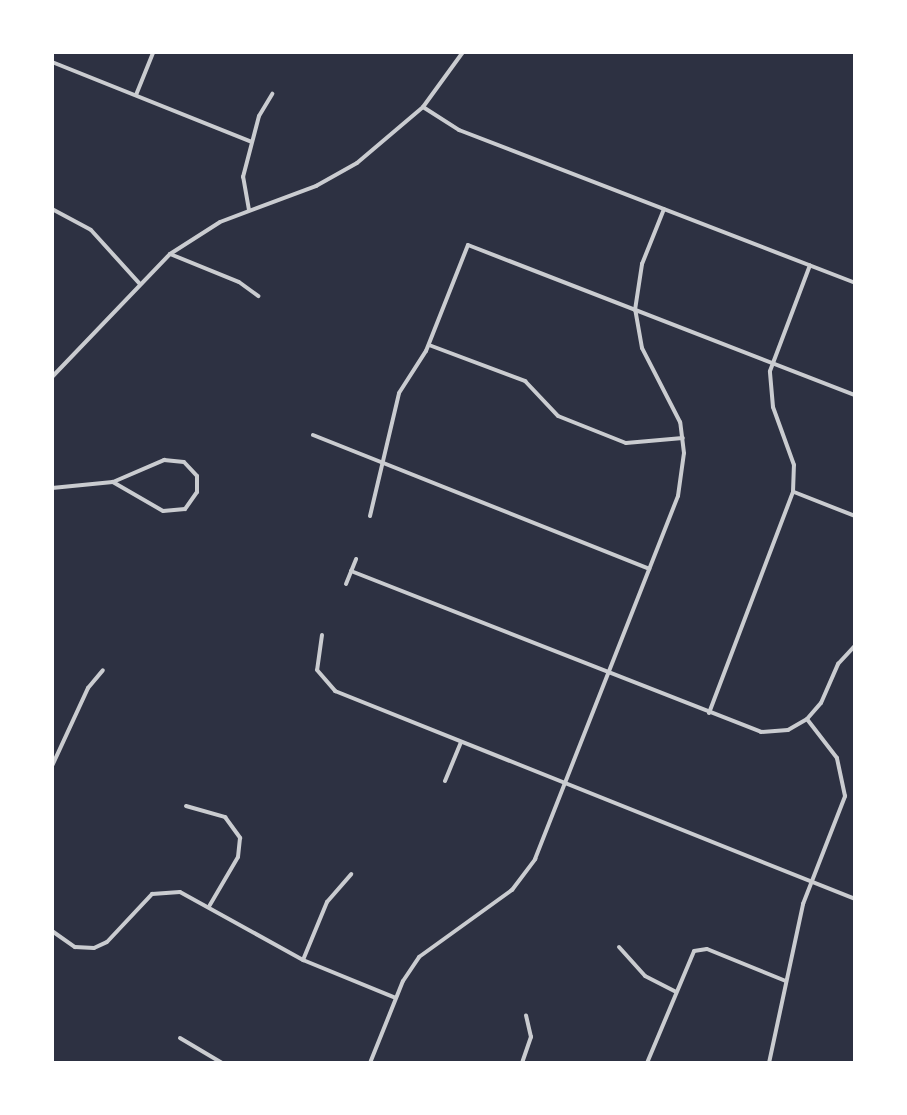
<!DOCTYPE html>
<html>
<head>
<meta charset="utf-8">
<style>
  body { margin:0 }
  #map { position:relative; width:907px; height:1115px; overflow:hidden; background:#2d3142; font-family:Overpass,sans-serif }
  div>[style] { position:absolute }
  [style*='--x'] { left:calc(var(--x)*1px); top:calc(var(--y)*1px); width:calc(var(--w)*1px); rotate:calc(var(--a)*1deg) }
  .minor>* { height:4px; margin:-2px; padding:0 2px; transform-origin:2px; border-radius:2px; background:#caccd0 }
  span { translate:-50% -50%; white-space:nowrap; text-align:center; line-height:1.15; -webkit-text-stroke:6px #fff; paint-order:stroke }
  .frame { position:absolute; inset:0; border:54px solid #fff; pointer-events:none }
</style>
</head>
<body>
<div id="map">
  <div class="minor">
    <div style="--x:52;--y:62;--w:215;--a:21.8"></div>
    <div style="--x:136;--y:95;--w:45;--a:-68"></div>
    <div style="--x:423;--y:107;--w:43;--a:32.6"></div>
    <div style="--x:459;--y:130;--w:425;--a:21.1"></div>
    <div style="--x:52;--y:209;--w:44;--a:28.3"></div>
    <div style="--x:91;--y:230;--w:72;--a:47.8"></div>
    <div style="--x:249;--y:210;--w:34;--a:-100"></div>
    <div style="--x:243;--y:177;--w:63;--a:-75.3"></div>
    <div style="--x:259;--y:116;--w:26;--a:-59"></div>
    <div style="--x:170;--y:254;--w:74;--a:22.1"></div>
    <div style="--x:239;--y:282;--w:24;--a:36"></div>
    <div style="--x:429;--y:345;--w:103;--a:20.6"></div>
    <div style="--x:525;--y:381;--w:48;--a:46.7"></div>
    <div style="--x:558;--y:416;--w:73;--a:21.7"></div>
    <div style="--x:626;--y:443;--w:57;--a:-5"></div>
    <div style="--x:52;--y:377;--w:170;--a:-46.2"></div>
    <div style="--x:170;--y:254;--w:59;--a:-32.6"></div>
    <div style="--x:220;--y:222;--w:103;--a:-20.6"></div>
    <div style="--x:316;--y:186;--w:47;--a:-29.3"></div>
    <div style="--x:357;--y:163;--w:87;--a:-40.3"></div>
    <div style="--x:423;--y:107;--w:68;--a:-54"></div>
    <div style="--x:313;--y:435;--w:362;--a:21.7"></div>
    <div style="--x:164;--y:460;--w:20;--a:6"></div>
    <div style="--x:184;--y:462;--w:19;--a:47"></div>
    <div style="--x:197;--y:476;--w:16;--a:90"></div>
    <div style="--x:197;--y:492;--w:21;--a:125"></div>
    <div style="--x:185;--y:509;--w:22;--a:175"></div>
    <div style="--x:163;--y:511;--w:58;--a:-149.9"></div>
    <div style="--x:113;--y:482;--w:56;--a:-23.3"></div>
    <div style="--x:52;--y:488;--w:61;--a:-5.6"></div>
    <div style="--x:794;--y:492;--w:66;--a:21.5"></div>
    <div style="--x:370;--y:516;--w:126;--a:-76.7"></div>
    <div style="--x:399;--y:393;--w:50;--a:-57.3"></div>
    <div style="--x:426;--y:351;--w:114;--a:-68.4"></div>
    <div style="--x:468;--y:245;--w:415;--a:21.2"></div>
    <div style="--x:351;--y:571;--w:440;--a:21.4"></div>
    <div style="--x:761;--y:732;--w:27;--a:-4"></div>
    <div style="--x:788;--y:730;--w:22;--a:-30"></div>
    <div style="--x:807;--y:719;--w:21;--a:-49"></div>
    <div style="--x:821;--y:703;--w:43;--a:-66.4"></div>
    <div style="--x:838;--y:664;--w:25;--a:-47"></div>
    <div style="--x:346;--y:584;--w:27;--a:-68"></div>
    <div style="--x:322;--y:635;--w:35;--a:98"></div>
    <div style="--x:317;--y:670;--w:28;--a:49"></div>
    <div style="--x:335;--y:691;--w:560;--a:21.8"></div>
    <div style="--x:709;--y:713;--w:236;--a:-69.2"></div>
    <div style="--x:793;--y:492;--w:27;--a:-88"></div>
    <div style="--x:794;--y:465;--w:62;--a:-109.9"></div>
    <div style="--x:773;--y:407;--w:36;--a:-95"></div>
    <div style="--x:770;--y:371;--w:113;--a:-69.3"></div>
    <div style="--x:52;--y:766;--w:86;--a:-65.2"></div>
    <div style="--x:88;--y:688;--w:23;--a:-50"></div>
    <div style="--x:445;--y:781;--w:42;--a:-67.7"></div>
    <div style="--x:186;--y:806;--w:41;--a:15.8"></div>
    <div style="--x:225;--y:817;--w:26;--a:54"></div>
    <div style="--x:240;--y:838;--w:19;--a:96"></div>
    <div style="--x:238;--y:857;--w:56;--a:120.3"></div>
    <div style="--x:52;--y:931;--w:28;--a:35"></div>
    <div style="--x:75;--y:947;--w:19;--a:3"></div>
    <div style="--x:94;--y:948;--w:14;--a:-25"></div>
    <div style="--x:107;--y:942;--w:66;--a:-46.8"></div>
    <div style="--x:152;--y:894;--w:28;--a:-4"></div>
    <div style="--x:180;--y:892;--w:141;--a:28.9"></div>
    <div style="--x:303;--y:960;--w:100;--a:22.2"></div>
    <div style="--x:619;--y:947;--w:39;--a:48"></div>
    <div style="--x:645;--y:976;--w:34;--a:27"></div>
    <div style="--x:303;--y:960;--w:63;--a:-67.5"></div>
    <div style="--x:327;--y:902;--w:37;--a:-49"></div>
    <div style="--x:180;--y:1038;--w:49;--a:30.8"></div>
    <div style="--x:370;--y:1063;--w:88;--a:-68.1"></div>
    <div style="--x:403;--y:981;--w:29;--a:-56"></div>
    <div style="--x:419;--y:957;--w:115;--a:-35.8"></div>
    <div style="--x:512;--y:890;--w:39;--a:-53"></div>
    <div style="--x:535;--y:859;--w:390;--a:-68.5"></div>
    <div style="--x:678;--y:496;--w:43;--a:-82.1"></div>
    <div style="--x:684;--y:453;--w:31;--a:-97"></div>
    <div style="--x:680;--y:422;--w:83;--a:-117.2"></div>
    <div style="--x:642;--y:348;--w:39;--a:-100"></div>
    <div style="--x:635;--y:310;--w:47;--a:-81.3"></div>
    <div style="--x:642;--y:264;--w:59;--a:-68.2"></div>
    <div style="--x:522;--y:1063;--w:28;--a:-71"></div>
    <div style="--x:531;--y:1037;--w:22;--a:-103"></div>
    <div style="--x:647;--y:1063;--w:121;--a:-67.2"></div>
    <div style="--x:694;--y:951;--w:13;--a:-9"></div>
    <div style="--x:707;--y:949;--w:85;--a:22.1"></div>
    <div style="--x:769;--y:1063;--w:163;--a:-77.9"></div>
    <div style="--x:803;--y:904;--w:116;--a:-68.7"></div>
    <div style="--x:845;--y:796;--w:39;--a:-102"></div>
    <div style="--x:837;--y:758;--w:49;--a:-127.6"></div>
  </div>
  <div class="frame"></div>
</div>
</body>
</html>
